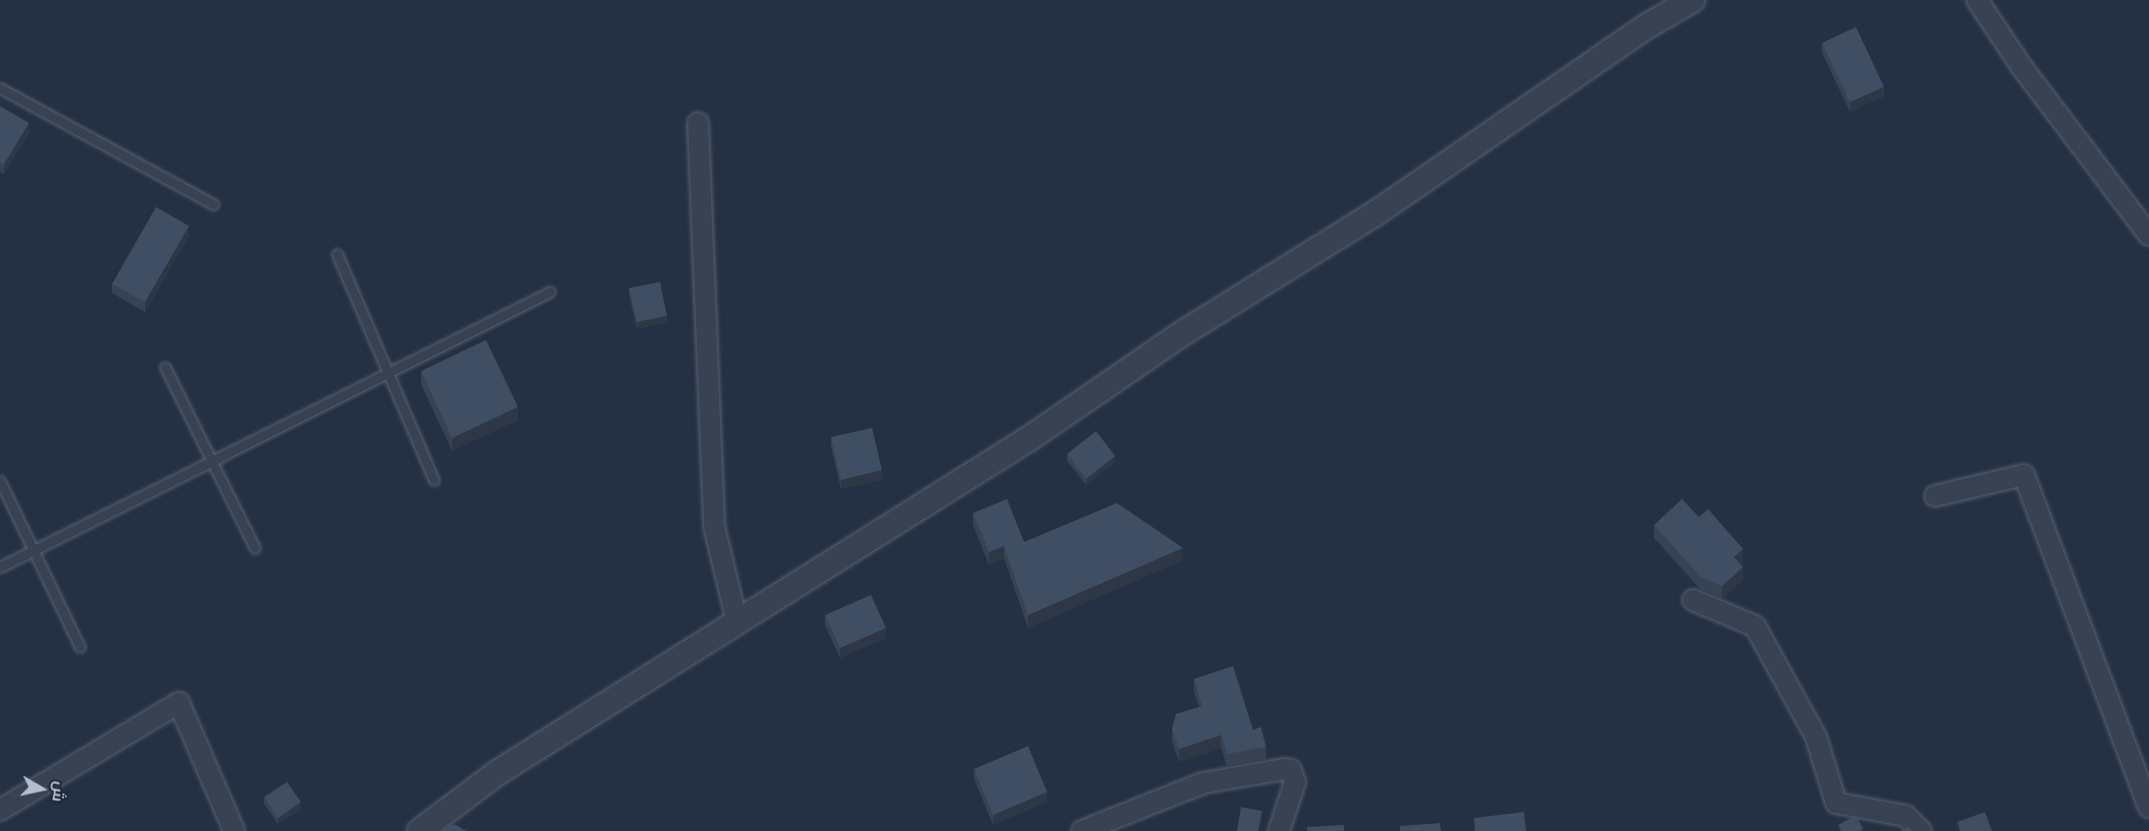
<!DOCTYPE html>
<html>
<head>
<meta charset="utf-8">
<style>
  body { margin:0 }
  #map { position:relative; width:2149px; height:831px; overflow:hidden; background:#243043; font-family:"PT Sans",Cairo,sans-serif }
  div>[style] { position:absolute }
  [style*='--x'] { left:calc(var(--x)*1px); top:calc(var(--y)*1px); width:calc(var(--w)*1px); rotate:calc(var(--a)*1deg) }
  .roads { filter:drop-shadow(0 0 2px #576070) drop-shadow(0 0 2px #576070) }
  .service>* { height:9px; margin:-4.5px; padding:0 4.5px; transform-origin:4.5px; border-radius:4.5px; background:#394253 }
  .minor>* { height:20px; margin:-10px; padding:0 10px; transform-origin:10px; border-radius:10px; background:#394253 }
  .tertiary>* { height:24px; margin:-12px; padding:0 12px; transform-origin:12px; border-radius:12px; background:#394253 }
  .wall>* { inset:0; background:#374355 }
  .shaded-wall>* { inset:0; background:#2d3745 }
  .building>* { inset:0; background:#404e63 }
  span { translate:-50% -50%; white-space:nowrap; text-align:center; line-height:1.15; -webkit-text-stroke:4.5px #1d2738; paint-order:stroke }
  .north { position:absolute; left:12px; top:759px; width:60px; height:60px; -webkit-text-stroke:4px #1d2738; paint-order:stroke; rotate:99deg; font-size:16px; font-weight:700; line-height:24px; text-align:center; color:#b6becd }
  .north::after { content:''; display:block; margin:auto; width:21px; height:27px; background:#b6becd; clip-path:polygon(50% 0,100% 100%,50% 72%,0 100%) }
</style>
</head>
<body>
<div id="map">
  <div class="roads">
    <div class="service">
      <div style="--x:0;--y:88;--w:243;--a:28.6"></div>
      <div style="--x:337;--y:254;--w:246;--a:66.8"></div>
      <div style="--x:165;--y:367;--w:202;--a:63.6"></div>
      <div style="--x:0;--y:481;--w:184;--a:64.3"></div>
      <div style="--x:0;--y:567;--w:615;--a:-26.57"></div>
    </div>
    <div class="minor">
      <div style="--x:1977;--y:0;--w:79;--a:56.3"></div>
      <div style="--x:2021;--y:66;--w:212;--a:52.9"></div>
      <div style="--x:698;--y:123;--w:403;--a:87.7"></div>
      <div style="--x:714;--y:526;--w:99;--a:76.5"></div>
      <div style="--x:1935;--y:496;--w:91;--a:-13.3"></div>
      <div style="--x:2024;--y:475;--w:355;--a:69.4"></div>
      <div style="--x:1693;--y:600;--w:67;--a:22.8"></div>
      <div style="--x:1755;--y:626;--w:127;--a:61.2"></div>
      <div style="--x:1816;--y:737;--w:69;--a:73.1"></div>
      <div style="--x:1836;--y:803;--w:71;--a:10.5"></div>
      <div style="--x:1906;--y:816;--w:21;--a:45"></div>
      <div style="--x:0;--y:810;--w:209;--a:-30.9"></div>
      <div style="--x:179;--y:703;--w:139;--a:66.7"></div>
      <div style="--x:1082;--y:831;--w:130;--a:-21.6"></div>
      <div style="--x:1203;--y:783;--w:82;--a:-9.8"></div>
      <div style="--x:1284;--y:769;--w:7;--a:8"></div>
      <div style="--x:1291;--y:770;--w:13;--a:72"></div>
      <div style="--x:1295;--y:782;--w:52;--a:108.1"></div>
    </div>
    <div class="tertiary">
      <div style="--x:420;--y:831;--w:96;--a:-37"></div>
      <div style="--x:497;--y:773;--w:630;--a:-32.15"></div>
      <div style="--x:1030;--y:438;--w:186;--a:-34.5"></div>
      <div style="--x:1183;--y:333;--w:227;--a:-31.9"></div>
      <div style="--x:1376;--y:213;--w:331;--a:-34.6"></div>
      <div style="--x:1649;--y:25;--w:50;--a:-30.2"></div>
    </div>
  </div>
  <div class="wall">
    <div style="clip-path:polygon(1822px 43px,1884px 96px,1850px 112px,1822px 53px)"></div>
    <div style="clip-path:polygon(0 106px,29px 133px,4px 174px,0 172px)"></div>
    <div style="clip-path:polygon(189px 236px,145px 312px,112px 293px,112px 284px)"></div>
    <div style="clip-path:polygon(629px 288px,667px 322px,637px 329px,629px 295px)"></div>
    <div style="clip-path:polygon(421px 371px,518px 420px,452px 451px,421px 384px)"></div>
    <div style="clip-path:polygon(831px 437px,882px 480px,841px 489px,831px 447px)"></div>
    <div style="clip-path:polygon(1067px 454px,1115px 462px,1086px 485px,1067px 461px)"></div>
    <div style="clip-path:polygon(973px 513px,1024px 542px,1183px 560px,1028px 628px,1004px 558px,989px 565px,973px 525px)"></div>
    <div style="clip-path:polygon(1699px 517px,1743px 562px,1740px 565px,1743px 580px,1722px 599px,1701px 590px,1654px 538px,1654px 525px)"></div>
    <div style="clip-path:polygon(825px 615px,886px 638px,840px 658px,825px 625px)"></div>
    <div style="clip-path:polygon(1194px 679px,1253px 730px,1266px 747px,1266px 760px,1227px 767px,1221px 748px,1179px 762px,1172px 741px,1172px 728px,1199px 707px,1194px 692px)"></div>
    <div style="clip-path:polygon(974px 769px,1047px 802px,993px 825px,974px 779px)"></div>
    <div style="clip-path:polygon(264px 797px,301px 809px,278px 824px,264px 804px)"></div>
  </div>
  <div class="shaded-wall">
    <div style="clip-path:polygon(1884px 87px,1884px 96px,1850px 112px,1850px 102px)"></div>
    <div style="clip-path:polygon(29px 123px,29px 133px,4px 174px,4px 164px)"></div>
    <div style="clip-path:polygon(189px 226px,189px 236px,145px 312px,145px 302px)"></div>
    <div style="clip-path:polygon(667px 316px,667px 322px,637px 329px,637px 322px)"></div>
    <div style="clip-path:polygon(518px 407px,518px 420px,452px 451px,452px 438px)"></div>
    <div style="clip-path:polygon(1115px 456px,1115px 462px,1086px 485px,1086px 479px)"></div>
    <div style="clip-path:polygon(882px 470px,882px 480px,841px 489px,841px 480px)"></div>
    <div style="clip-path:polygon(1004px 546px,1004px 558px,989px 565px,989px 552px)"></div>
    <div style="clip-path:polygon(1183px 548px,1183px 560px,1028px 628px,1028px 615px)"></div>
    <div style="clip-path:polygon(1743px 549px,1743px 562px,1734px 570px,1734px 557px)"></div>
    <div style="clip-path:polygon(1743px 567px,1743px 580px,1722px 599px,1722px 586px)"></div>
    <div style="clip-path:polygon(886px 628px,886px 638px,840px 658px,840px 648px)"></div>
    <div style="clip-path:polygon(1221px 735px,1221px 748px,1179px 762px,1179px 749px)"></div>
    <div style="clip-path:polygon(1047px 792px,1047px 802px,993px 825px,993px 815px)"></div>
    <div style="clip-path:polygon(301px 802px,301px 809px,278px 824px,278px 818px)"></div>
    <div style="clip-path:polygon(1262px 811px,1262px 818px,1259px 831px,1258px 831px)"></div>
  </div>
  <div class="building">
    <div style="clip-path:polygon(1856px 27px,1884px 87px,1850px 102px,1822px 43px)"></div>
    <div style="clip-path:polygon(0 106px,29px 123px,4px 164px,0 162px)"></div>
    <div style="clip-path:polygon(156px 207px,189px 226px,145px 302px,112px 284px)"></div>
    <div style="clip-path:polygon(660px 282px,667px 316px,637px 322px,629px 288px)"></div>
    <div style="clip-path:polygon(486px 340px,518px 407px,452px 438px,421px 371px)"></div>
    <div style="clip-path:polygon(872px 428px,882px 470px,841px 480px,831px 437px)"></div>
    <div style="clip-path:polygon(1096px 431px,1115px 456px,1086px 479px,1067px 454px)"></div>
    <div style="clip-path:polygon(1007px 499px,1024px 542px,1117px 503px,1183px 548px,1028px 615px,1004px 546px,989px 552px,973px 513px)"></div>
    <div style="clip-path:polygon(1682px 499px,1699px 517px,1708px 509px,1743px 549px,1734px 557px,1743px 567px,1722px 586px,1701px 577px,1654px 525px)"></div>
    <div style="clip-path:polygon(871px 595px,886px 628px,840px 648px,825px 615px)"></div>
    <div style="clip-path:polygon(1233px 666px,1253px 730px,1261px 727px,1266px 747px,1227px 754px,1221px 735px,1179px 749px,1172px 728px,1176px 714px,1202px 706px,1194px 679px)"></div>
    <div style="clip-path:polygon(1028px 746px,1047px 792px,993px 815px,974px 769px)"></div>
    <div style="clip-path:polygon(287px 782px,301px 802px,278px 818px,264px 797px)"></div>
    <div style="clip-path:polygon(1241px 807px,1262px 811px,1258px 831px,1237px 831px)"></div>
    <div style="clip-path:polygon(1524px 812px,1526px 831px,1475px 831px,1474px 818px)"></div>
    <div style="clip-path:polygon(1985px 812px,1992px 831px,1960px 831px,1957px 822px)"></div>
    <div style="clip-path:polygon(1856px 815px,1863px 829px,1860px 831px,1841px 831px,1838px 825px)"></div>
    <div style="clip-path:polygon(1440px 823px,1441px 831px,1400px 831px,1400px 826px)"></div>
    <div style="clip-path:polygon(447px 824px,456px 825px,467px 831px,443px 831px)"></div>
    <div style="clip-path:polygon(1344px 825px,1344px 831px,1307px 831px,1307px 827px)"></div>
    <div style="clip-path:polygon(1909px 827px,1912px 831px,1900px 831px)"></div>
  </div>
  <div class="north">ش</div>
</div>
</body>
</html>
